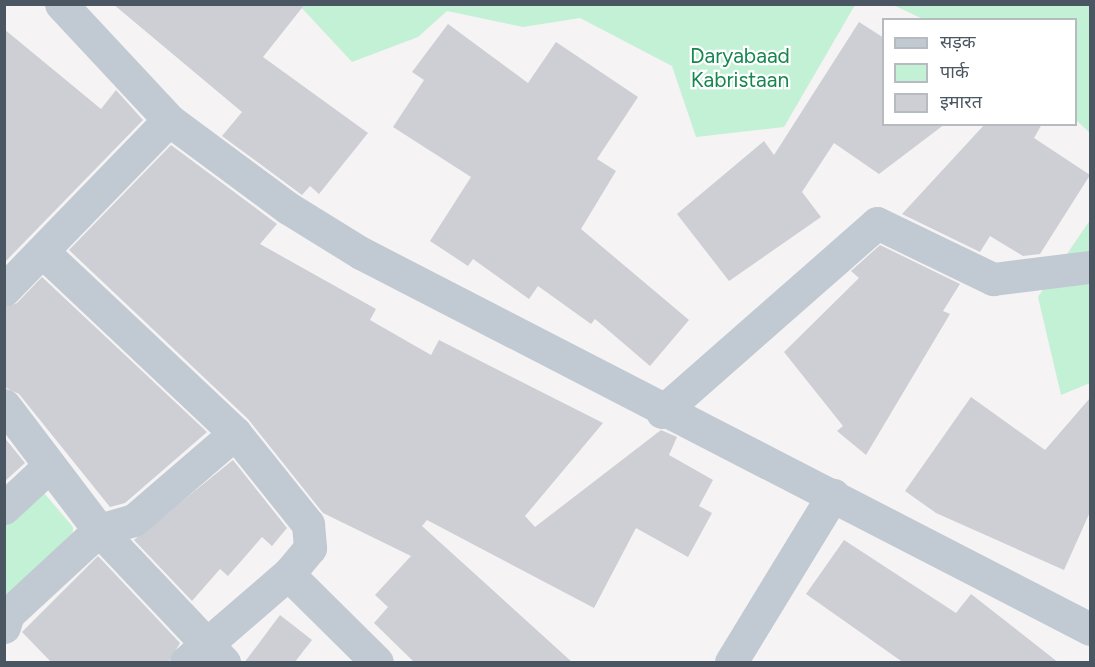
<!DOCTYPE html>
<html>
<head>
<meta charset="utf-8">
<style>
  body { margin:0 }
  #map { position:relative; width:1095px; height:667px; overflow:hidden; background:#f5f3f3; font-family:Figtree,"Noto Sans Devanagari",sans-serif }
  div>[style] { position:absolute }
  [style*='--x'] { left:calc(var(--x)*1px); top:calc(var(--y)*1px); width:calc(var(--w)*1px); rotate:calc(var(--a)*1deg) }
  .green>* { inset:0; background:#c3f1d5 }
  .building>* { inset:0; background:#cdcfd5 }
  .minor>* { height:33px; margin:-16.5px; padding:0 16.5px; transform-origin:16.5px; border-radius:16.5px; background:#c1cad2 }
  span { translate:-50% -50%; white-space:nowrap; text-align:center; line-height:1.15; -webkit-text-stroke:4.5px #fff; paint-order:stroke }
  .park-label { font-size:21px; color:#17864f }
  .frame { position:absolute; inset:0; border:6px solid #4a5661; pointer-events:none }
  .legend { position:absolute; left:882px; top:18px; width:195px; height:108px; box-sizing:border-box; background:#fff; border:2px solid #b7bbc0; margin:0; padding:8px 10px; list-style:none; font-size:18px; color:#4a5661 }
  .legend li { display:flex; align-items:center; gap:12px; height:30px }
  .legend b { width:30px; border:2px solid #b7bbc0 }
</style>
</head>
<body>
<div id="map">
  <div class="green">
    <div style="clip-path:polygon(299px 5px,855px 5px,784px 127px,696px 137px,672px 66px,580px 18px,523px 27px,447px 11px,418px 37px,352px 62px)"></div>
    <div style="clip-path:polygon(893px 5px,1090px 5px,1090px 133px,1076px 120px,1076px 20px,923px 19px)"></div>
    <div style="clip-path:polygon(1090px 220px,1090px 383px,1061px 395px,1038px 297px)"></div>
    <div style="clip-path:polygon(44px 493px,73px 527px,72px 548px,5px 604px,5px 513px,24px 495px)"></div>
  </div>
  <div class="building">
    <div style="clip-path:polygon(113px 4px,305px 4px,263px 57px,368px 133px,319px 194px,310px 186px,302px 195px,222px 136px,242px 112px)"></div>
    <div style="clip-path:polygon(859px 22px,884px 38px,884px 124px,945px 124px,879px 174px,834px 143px,802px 192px,821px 217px,729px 281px,677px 214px,764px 141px,774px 155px)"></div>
    <div style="clip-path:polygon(448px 24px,528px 83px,556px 42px,638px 97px,597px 159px,616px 171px,581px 229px,689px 320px,650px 366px,595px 319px,591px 324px,538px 286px,529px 299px,473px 259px,468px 266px,430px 241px,471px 177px,393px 127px,424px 80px,412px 72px)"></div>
    <div style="clip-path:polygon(4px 29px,101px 109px,116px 90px,143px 120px,4px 263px)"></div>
    <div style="clip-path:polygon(985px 124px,1042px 124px,1034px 138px,1090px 175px,1040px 254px,1023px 256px,990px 236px,980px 252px,902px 214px)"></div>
    <div style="clip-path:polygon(171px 145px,277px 224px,260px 244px,376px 309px,370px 320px,431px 355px,439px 340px,603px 423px,525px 516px,535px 527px,661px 430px,677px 437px,669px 455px,713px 480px,699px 506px,712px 513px,688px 557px,636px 528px,594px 608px,427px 520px,422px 526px,573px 663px,415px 663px,374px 623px,388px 607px,375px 595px,411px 556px,323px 513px,248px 419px,69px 250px)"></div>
    <div style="clip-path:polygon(880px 245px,960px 284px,943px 311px,950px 314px,866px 455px,837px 431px,843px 426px,784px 352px,859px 278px,851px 271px)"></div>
    <div style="clip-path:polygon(42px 277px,207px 432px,125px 503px,110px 507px,19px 394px,4px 387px,4px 308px,17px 303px)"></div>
    <div style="clip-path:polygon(971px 397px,1045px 450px,1090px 398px,1090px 512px,1064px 570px,936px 513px,905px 491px)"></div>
    <div style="clip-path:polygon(4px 437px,25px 463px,4px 482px)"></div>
    <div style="clip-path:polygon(233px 460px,287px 528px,272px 546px,262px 537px,228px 576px,220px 569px,192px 601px,134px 540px)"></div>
    <div style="clip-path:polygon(844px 540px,956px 613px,971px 594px,1059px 663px,904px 663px,806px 594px)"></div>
    <div style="clip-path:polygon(98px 556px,180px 643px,168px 663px,52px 663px,22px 632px)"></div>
    <div style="clip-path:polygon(280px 615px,312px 640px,294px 663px,244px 663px)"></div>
  </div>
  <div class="minor">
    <div style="--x:61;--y:4;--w:158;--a:47"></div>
    <div style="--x:169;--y:120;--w:148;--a:36.5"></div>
    <div style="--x:288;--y:208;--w:86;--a:31.7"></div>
    <div style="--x:361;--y:253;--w:820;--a:27.28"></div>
    <div style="--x:43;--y:252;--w:264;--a:43.3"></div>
    <div style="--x:235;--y:433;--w:117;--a:51.3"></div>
    <div style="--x:308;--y:524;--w:24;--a:85"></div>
    <div style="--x:310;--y:548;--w:34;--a:130"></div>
    <div style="--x:4;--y:290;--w:237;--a:-45.9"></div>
    <div style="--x:4;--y:405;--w:157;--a:52.8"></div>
    <div style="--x:99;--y:530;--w:182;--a:46.6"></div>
    <div style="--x:662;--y:412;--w:286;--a:-41.3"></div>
    <div style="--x:877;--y:223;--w:129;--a:25.8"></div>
    <div style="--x:993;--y:279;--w:98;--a:-7.1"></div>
    <div style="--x:4;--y:508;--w:60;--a:-43"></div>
    <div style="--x:4;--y:627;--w:14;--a:-73"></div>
    <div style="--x:8;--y:614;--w:124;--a:-42.7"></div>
    <div style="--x:99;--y:530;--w:36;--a:-16"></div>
    <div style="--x:134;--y:520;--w:133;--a:-40.7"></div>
    <div style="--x:186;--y:662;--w:135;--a:-40.8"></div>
    <div style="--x:288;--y:574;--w:125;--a:44.7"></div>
    <div style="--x:731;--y:662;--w:196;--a:-58.6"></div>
  </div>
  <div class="park-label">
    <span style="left:740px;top:68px">Daryabaad<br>Kabristaan</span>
  </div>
  <div class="frame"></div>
  <ul class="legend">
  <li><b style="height:8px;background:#c1cad2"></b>सड़क</li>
  <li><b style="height:16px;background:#c3f1d5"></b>पार्क</li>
  <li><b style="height:16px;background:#cdcfd5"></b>इमारत</li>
  </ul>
</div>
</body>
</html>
